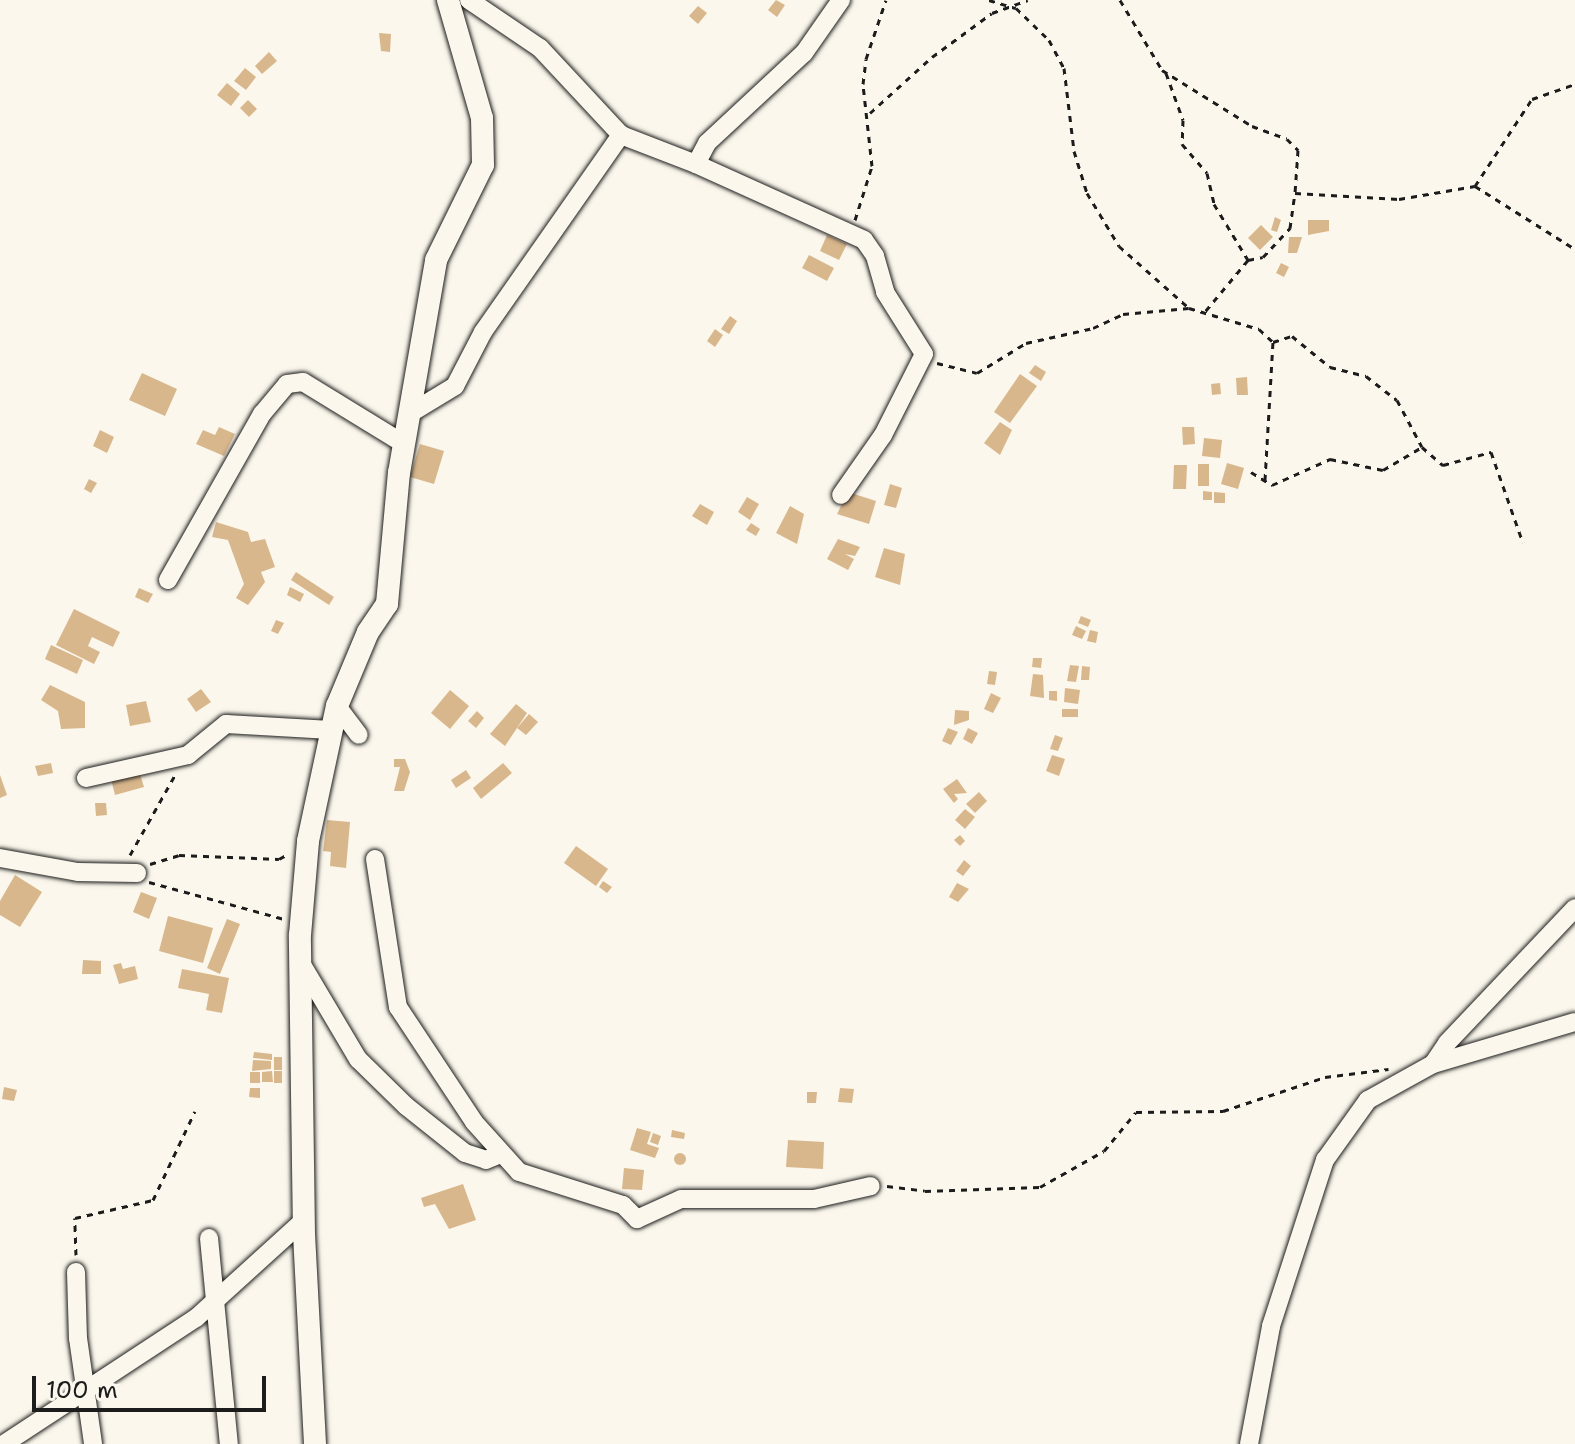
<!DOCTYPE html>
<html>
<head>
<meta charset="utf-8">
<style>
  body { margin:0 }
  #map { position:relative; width:1575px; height:1444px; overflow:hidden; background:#fbf7ec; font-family:"Shantell Sans",sans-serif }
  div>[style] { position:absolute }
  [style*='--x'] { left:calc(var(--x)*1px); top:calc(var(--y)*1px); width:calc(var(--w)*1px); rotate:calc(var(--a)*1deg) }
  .building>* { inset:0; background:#d9b78c }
  .round { border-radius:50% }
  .path>* { height:3px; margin-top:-1.5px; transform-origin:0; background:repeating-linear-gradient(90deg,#1c1c1c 0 6px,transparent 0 12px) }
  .roads { filter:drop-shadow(0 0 2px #1c1c1c) drop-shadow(0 0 2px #1c1c1c) }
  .minor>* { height:18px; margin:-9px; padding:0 9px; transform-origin:9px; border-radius:9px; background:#fbf7ec }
  .tertiary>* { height:22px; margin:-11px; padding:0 11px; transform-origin:11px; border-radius:11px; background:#fbf7ec }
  span { translate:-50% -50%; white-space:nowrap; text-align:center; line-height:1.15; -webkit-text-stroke:7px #fbf7ec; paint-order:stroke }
  .scale { position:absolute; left:32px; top:1376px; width:234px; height:36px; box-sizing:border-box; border:4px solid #1c1c1c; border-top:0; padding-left:10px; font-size:24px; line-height:28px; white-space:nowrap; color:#1c1c1c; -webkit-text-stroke:6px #fbf7ec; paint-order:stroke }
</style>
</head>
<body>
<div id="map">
  <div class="building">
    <div style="clip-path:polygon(776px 0,785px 5px,777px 17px,768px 10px)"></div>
    <div style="clip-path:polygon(698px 6px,707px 13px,698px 24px,689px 16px)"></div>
    <div style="clip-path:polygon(379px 33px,391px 34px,390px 52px,381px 51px)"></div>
    <div style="clip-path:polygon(269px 52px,277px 61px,262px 74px,255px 66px)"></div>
    <div style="clip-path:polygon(245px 68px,256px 77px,246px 90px,234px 81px)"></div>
    <div style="clip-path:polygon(227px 83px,240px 94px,231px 106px,217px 95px)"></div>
    <div style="clip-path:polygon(248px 100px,257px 109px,249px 117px,240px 108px)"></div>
    <div style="clip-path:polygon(1275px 217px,1281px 220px,1277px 232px,1271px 230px)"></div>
    <div style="clip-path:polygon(1308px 220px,1329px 220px,1329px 231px,1308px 235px)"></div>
    <div style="clip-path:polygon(1261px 225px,1273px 237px,1260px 250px,1248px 238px)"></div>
    <div style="clip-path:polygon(827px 235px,847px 244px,839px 260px,820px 251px)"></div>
    <div style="clip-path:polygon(1289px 237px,1302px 237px,1297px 253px,1288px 253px)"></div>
    <div style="clip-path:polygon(809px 255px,834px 268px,827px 281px,802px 268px)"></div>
    <div style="clip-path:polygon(1281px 263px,1289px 267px,1284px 277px,1276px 273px)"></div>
    <div style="clip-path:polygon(730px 316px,737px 321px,729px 334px,721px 329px)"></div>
    <div style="clip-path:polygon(715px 329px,723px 335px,715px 347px,707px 341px)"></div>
    <div style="clip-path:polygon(1035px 365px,1046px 372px,1041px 381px,1029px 373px)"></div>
    <div style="clip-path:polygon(142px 373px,177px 389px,165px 416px,129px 400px)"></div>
    <div style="clip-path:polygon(1020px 374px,1037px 386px,1010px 423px,994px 412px)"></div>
    <div style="clip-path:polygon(1247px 377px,1248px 395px,1237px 395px,1236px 378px)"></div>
    <div style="clip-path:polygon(1220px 383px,1221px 394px,1212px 395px,1211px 384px)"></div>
    <div style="clip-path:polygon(1000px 422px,1012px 430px,1000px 455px,984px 443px)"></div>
    <div style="clip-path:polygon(219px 427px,235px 434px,224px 456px,196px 444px,203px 430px,215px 435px)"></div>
    <div style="clip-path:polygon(1182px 427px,1194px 427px,1195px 444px,1183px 445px)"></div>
    <div style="clip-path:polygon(100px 430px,114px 437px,107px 453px,93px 446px)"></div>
    <div style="clip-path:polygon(1204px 438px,1222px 440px,1220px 458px,1202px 456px)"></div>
    <div style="clip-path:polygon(420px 444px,444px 451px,434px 484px,410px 477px)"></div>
    <div style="clip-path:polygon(1227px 463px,1244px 468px,1238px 489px,1221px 484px)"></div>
    <div style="clip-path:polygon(1198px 464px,1209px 464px,1209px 486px,1198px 486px)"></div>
    <div style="clip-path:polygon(1174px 465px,1187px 465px,1186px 489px,1173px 489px)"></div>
    <div style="clip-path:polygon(89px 479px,97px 483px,91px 493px,84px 489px)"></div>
    <div style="clip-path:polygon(890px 484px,902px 488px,896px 508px,884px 505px)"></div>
    <div style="clip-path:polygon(1203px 491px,1212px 492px,1212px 500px,1203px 500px)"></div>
    <div style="clip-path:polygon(848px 492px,876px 501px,869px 524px,837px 514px)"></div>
    <div style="clip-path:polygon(1214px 492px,1225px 493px,1225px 503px,1214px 503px)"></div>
    <div style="clip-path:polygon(747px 497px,759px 504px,750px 520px,738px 512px)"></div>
    <div style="clip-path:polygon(700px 504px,714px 512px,707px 525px,692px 516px)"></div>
    <div style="clip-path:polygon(790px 506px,804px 514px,797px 544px,776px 533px)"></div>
    <div style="clip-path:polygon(216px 522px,248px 532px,251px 542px,265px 539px,275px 567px,261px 572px,265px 582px,248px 605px,236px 598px,244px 584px,228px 540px,212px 537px)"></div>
    <div style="clip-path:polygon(751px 523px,760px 529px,756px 536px,746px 530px)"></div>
    <div style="clip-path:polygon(838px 539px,860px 547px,855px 556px,845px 554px,854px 559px,848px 570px,827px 559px)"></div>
    <div style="clip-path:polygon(884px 548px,905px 554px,900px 585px,875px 577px)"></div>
    <div style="clip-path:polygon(296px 572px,334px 597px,329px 605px,291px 580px)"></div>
    <div style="clip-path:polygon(290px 587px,304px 594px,300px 602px,287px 595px)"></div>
    <div style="clip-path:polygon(139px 588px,153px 594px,148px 603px,135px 597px)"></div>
    <div style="clip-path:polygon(74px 609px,120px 632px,113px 647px,92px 637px,88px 646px,100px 652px,94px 664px,56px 645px)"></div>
    <div style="clip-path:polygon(1081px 616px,1091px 620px,1088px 627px,1078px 623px)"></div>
    <div style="clip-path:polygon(276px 620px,284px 623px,278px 634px,271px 631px)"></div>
    <div style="clip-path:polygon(1076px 626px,1086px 631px,1082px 639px,1072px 635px)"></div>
    <div style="clip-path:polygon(1090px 630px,1098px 632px,1096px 643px,1087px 641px)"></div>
    <div style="clip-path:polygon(51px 645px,83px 660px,77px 674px,45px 659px)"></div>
    <div style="clip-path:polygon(1033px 658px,1042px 658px,1041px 668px,1032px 667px)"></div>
    <div style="clip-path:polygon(1070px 665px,1079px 666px,1076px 682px,1067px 681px)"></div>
    <div style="clip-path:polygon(1082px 666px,1090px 667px,1089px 680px,1081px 680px)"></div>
    <div style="clip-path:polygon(989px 671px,997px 672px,995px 685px,987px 684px)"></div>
    <div style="clip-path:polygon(1033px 674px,1043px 675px,1044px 698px,1030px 696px)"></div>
    <div style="clip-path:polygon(50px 685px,85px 702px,85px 728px,61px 729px,58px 711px,41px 700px)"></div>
    <div style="clip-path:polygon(1065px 688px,1080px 690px,1078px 704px,1064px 702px)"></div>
    <div style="clip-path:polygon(201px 689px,211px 702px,196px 712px,187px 699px)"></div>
    <div style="clip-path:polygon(450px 690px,469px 706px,450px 729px,431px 713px)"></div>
    <div style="clip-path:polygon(1049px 691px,1057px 691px,1057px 701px,1049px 700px)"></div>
    <div style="clip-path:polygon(991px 693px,1001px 698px,993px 713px,984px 709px)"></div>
    <div style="clip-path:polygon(146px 701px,151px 722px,130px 726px,126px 705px)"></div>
    <div style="clip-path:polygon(516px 704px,527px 713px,505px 746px,490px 734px)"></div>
    <div style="clip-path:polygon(1062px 709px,1078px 709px,1078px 717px,1062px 717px)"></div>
    <div style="clip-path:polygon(955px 710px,969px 711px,969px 720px,954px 725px)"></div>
    <div style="clip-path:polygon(477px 711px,484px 718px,476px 728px,468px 721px)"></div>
    <div style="clip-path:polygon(529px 714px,538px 722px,526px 735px,517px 728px)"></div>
    <div style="clip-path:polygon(948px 728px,958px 732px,951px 745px,942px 741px)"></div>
    <div style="clip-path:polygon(968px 728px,978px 733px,972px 744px,963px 739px)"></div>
    <div style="clip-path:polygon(1055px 735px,1063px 738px,1058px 751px,1050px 749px)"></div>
    <div style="clip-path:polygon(1052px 755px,1065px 759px,1059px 776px,1046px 771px)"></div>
    <div style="clip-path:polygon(394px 759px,405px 759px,410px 772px,404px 791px,394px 791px,400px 767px,394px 767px)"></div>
    <div style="clip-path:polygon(51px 763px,53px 773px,38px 776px,35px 766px)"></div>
    <div style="clip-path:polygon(503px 763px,512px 773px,481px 799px,473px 788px)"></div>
    <div style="clip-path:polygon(466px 770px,471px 778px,456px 788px,451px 780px)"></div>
    <div style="clip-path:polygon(139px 771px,144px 787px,115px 795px,111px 779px)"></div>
    <div style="clip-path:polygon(0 775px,7px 795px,0 798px)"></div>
    <div style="clip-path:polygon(957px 779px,967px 793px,954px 794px,958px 799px,954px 803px,943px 789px)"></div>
    <div style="clip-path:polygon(979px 792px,987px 801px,975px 813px,966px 804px)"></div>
    <div style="clip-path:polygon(95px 803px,106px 803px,107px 815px,96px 816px)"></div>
    <div style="clip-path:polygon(965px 809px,975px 817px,965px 829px,955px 820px)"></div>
    <div style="clip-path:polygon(327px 820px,350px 822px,346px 868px,330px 866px,331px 852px,323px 851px)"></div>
    <div style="clip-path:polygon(960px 835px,965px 841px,960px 846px,954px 840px)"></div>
    <div style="clip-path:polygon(576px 846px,608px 869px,596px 886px,564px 863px)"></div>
    <div style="clip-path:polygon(964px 860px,971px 866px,963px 876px,956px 871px)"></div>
    <div style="clip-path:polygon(15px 875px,42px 892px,20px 927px,0 915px,0 901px)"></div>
    <div style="clip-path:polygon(603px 881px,612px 887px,607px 893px,599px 887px)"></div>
    <div style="clip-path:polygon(957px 883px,969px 889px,958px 902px,949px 897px)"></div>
    <div style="clip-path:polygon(141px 892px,157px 898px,149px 919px,133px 912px)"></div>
    <div style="clip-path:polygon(168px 916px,213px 928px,203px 963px,159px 951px)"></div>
    <div style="clip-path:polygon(227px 919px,240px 924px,220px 974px,207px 968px)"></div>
    <div style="clip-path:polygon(83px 960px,101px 961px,101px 974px,82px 974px)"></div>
    <div style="clip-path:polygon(121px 963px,123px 969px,135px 966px,138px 979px,119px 984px,113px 965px)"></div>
    <div style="clip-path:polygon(182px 969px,229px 978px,222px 1013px,206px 1010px,209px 994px,178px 988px)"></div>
    <div style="clip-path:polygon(254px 1052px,272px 1054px,272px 1060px,253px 1058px)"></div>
    <div style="clip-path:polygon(274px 1057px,282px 1057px,282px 1070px,274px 1070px)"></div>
    <div style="clip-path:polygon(253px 1060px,271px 1061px,271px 1069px,252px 1071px)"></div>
    <div style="clip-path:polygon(272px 1071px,273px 1082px,262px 1082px,262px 1072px)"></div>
    <div style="clip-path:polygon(274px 1071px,282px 1071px,282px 1083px,274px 1083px)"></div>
    <div style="clip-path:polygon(250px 1072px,260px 1072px,260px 1083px,250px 1083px)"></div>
    <div style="clip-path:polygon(4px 1087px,17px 1090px,14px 1101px,2px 1099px)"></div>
    <div style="clip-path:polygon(250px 1088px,260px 1088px,260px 1098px,249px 1097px)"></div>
    <div style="clip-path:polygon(840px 1088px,854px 1089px,852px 1103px,838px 1102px)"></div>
    <div style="clip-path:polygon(807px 1092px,817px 1092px,816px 1103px,807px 1103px)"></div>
    <div style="clip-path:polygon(637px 1128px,651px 1132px,647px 1144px,659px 1148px,655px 1158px,630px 1150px)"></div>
    <div style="clip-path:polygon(672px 1130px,685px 1133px,684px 1139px,671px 1137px)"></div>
    <div style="clip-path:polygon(653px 1133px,661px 1136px,658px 1145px,650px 1142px)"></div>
    <div style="clip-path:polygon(788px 1140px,824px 1142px,823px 1169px,786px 1167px)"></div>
    <div class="round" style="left:674px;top:1153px;width:12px;height:12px"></div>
    <div style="clip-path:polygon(624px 1168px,644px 1170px,642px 1190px,622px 1189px)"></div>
    <div style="clip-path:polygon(463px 1184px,476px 1220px,449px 1229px,435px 1204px,424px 1207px,421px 1198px)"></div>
  </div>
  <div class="path">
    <div style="--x:989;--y:0;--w:28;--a:17"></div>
    <div style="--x:1016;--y:8;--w:46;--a:44.1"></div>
    <div style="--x:1049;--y:40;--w:32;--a:62"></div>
    <div style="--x:1064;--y:68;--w:84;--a:83.1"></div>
    <div style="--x:1074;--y:151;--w:44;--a:72.8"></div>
    <div style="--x:1087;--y:193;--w:62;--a:58.9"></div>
    <div style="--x:1119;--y:246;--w:94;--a:41.5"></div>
    <div style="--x:1120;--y:0;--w:82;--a:59"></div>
    <div style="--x:1162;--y:70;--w:106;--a:31.9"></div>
    <div style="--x:1252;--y:126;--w:37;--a:20"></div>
    <div style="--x:1287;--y:139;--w:16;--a:45"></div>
    <div style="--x:1298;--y:150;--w:43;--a:94"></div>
    <div style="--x:1295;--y:193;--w:104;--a:3.3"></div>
    <div style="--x:1399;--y:199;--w:77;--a:-9.7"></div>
    <div style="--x:1475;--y:186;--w:118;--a:32.2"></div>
    <div style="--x:1166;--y:73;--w:50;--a:70.1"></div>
    <div style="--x:1183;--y:120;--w:24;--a:92"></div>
    <div style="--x:1182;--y:144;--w:38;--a:49"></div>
    <div style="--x:1207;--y:173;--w:32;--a:77"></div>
    <div style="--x:1214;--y:204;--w:66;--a:58.7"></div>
    <div style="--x:1248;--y:260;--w:70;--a:129.8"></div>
    <div style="--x:870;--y:113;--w:84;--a:-42.1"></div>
    <div style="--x:932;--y:57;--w:74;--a:-36.3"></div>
    <div style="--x:992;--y:13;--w:38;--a:-20"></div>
    <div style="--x:1475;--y:186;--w:104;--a:-56.8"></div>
    <div style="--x:1532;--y:99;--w:46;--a:-19.2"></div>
    <div style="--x:855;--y:220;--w:57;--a:-72.5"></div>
    <div style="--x:872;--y:166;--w:82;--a:-96.3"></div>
    <div style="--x:863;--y:84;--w:25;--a:-83"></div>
    <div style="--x:866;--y:59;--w:62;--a:-71.3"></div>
    <div style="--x:1248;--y:260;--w:15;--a:-11"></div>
    <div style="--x:1263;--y:257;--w:40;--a:-47"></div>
    <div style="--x:1290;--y:228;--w:35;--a:-82"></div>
    <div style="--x:937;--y:363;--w:41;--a:14"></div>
    <div style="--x:977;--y:373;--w:57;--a:-31.5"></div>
    <div style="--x:1026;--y:343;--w:69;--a:-12.6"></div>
    <div style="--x:1093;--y:328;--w:33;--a:-25"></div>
    <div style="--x:1123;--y:314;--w:66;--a:-5.2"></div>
    <div style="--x:1189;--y:308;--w:73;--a:16.7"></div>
    <div style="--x:1259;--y:329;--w:19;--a:43"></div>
    <div style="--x:1273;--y:342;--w:20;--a:-18"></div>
    <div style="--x:1292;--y:336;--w:49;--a:39.2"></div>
    <div style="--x:1330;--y:367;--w:37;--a:14"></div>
    <div style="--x:1366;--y:376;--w:39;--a:38"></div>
    <div style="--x:1397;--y:400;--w:53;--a:62"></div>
    <div style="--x:1422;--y:447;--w:28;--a:41"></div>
    <div style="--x:1443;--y:465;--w:50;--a:-15.2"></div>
    <div style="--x:1491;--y:452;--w:96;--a:70.6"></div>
    <div style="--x:1251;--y:472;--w:25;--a:32"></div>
    <div style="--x:1272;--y:485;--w:64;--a:-24.1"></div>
    <div style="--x:1330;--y:459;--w:54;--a:11.7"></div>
    <div style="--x:1383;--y:470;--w:45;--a:-30.5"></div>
    <div style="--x:1265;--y:480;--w:138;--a:-86.7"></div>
    <div style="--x:130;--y:855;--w:92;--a:-60.6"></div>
    <div style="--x:150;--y:864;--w:30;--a:-17"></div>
    <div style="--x:179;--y:855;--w:100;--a:2.3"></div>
    <div style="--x:279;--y:859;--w:10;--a:-29"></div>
    <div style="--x:149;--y:882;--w:140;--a:15.3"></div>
    <div style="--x:887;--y:1186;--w:38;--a:7"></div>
    <div style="--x:925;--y:1191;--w:115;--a:-2"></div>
    <div style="--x:1040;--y:1187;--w:73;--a:-29.4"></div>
    <div style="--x:1104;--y:1151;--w:50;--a:-50.6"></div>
    <div style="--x:1136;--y:1112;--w:87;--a:-0.7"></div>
    <div style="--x:1223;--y:1111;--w:108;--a:-18.4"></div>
    <div style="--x:1325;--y:1077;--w:64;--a:-7.2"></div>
    <div style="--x:76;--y:1255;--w:37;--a:-92"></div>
    <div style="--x:75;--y:1218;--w:80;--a:-13"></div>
    <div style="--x:153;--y:1200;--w:98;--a:-64.7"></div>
  </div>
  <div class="roads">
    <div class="minor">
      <div style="--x:469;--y:0;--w:86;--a:34.1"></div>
      <div style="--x:540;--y:48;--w:119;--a:47"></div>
      <div style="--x:696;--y:164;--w:184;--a:24.3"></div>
      <div style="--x:864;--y:240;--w:19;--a:55"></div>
      <div style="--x:875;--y:256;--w:37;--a:74"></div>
      <div style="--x:885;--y:292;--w:73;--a:57.8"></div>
      <div style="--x:924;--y:354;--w:91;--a:116.8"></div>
      <div style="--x:883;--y:435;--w:73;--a:125"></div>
      <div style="--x:409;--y:414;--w:54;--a:-31.3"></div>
      <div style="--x:455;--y:386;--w:61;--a:-62.6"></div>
      <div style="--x:483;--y:332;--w:241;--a:-55"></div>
      <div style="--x:621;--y:135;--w:80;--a:21.1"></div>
      <div style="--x:696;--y:164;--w:24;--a:-62"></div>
      <div style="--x:707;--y:143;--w:132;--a:-42.9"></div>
      <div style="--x:804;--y:53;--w:65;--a:-55.1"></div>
      <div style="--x:168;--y:580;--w:191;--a:-60.5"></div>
      <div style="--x:262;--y:414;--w:39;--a:-50"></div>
      <div style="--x:287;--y:384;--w:16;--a:-7"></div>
      <div style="--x:303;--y:382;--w:119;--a:31.5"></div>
      <div style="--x:337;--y:706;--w:36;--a:53"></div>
      <div style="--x:86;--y:778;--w:105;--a:-12.7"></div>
      <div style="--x:188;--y:755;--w:49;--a:-39.2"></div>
      <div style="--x:226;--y:724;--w:105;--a:3.3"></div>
      <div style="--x:0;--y:858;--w:79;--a:10.2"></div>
      <div style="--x:78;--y:872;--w:59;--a:1"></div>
      <div style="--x:375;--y:859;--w:150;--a:81.2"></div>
      <div style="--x:398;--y:1007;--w:138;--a:56.5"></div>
      <div style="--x:474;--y:1122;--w:67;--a:48"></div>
      <div style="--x:519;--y:1172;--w:109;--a:17.6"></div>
      <div style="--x:623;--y:1205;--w:20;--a:45"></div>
      <div style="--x:637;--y:1219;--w:48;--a:-24.4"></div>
      <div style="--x:681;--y:1199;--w:133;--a:0"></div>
      <div style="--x:814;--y:1199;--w:58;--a:-12.8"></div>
      <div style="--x:301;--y:963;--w:112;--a:59.3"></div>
      <div style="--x:358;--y:1059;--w:67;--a:44.4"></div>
      <div style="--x:406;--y:1106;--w:75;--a:38.5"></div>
      <div style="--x:465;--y:1153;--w:22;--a:18"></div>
      <div style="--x:486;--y:1160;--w:16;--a:-22"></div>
      <div style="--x:1433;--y:1064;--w:148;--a:-16.5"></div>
      <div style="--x:209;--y:1238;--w:207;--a:84.5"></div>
      <div style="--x:76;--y:1272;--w:66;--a:88.3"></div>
      <div style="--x:78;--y:1338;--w:107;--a:81.9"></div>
      <div style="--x:4;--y:1444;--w:230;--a:-33.3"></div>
      <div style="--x:196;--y:1318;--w:146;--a:-42.2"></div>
      <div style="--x:1249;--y:1444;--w:120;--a:-79.4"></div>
      <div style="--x:1271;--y:1326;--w:175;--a:-72"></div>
      <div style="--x:1325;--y:1160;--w:74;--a:-54.4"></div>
      <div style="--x:1368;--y:1100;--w:74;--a:-29"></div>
      <div style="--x:1433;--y:1064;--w:25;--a:-56"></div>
      <div style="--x:1447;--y:1043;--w:186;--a:-46.5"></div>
    </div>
    <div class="tertiary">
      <div style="--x:315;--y:1444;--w:209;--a:-93"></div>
      <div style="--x:304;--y:1235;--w:300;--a:-90.8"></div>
      <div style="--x:300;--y:935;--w:94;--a:-85.1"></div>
      <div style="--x:308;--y:841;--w:138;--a:-77.9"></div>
      <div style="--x:337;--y:706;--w:80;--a:-67.3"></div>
      <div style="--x:368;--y:632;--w:34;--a:-56"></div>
      <div style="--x:387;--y:604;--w:132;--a:-84.8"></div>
      <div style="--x:399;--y:473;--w:216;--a:-80.1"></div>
      <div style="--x:436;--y:260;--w:106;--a:-63.7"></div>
      <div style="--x:483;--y:165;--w:47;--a:-91.2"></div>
      <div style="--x:482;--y:118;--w:123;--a:-106.1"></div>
    </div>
  </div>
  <div class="scale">100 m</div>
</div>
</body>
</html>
